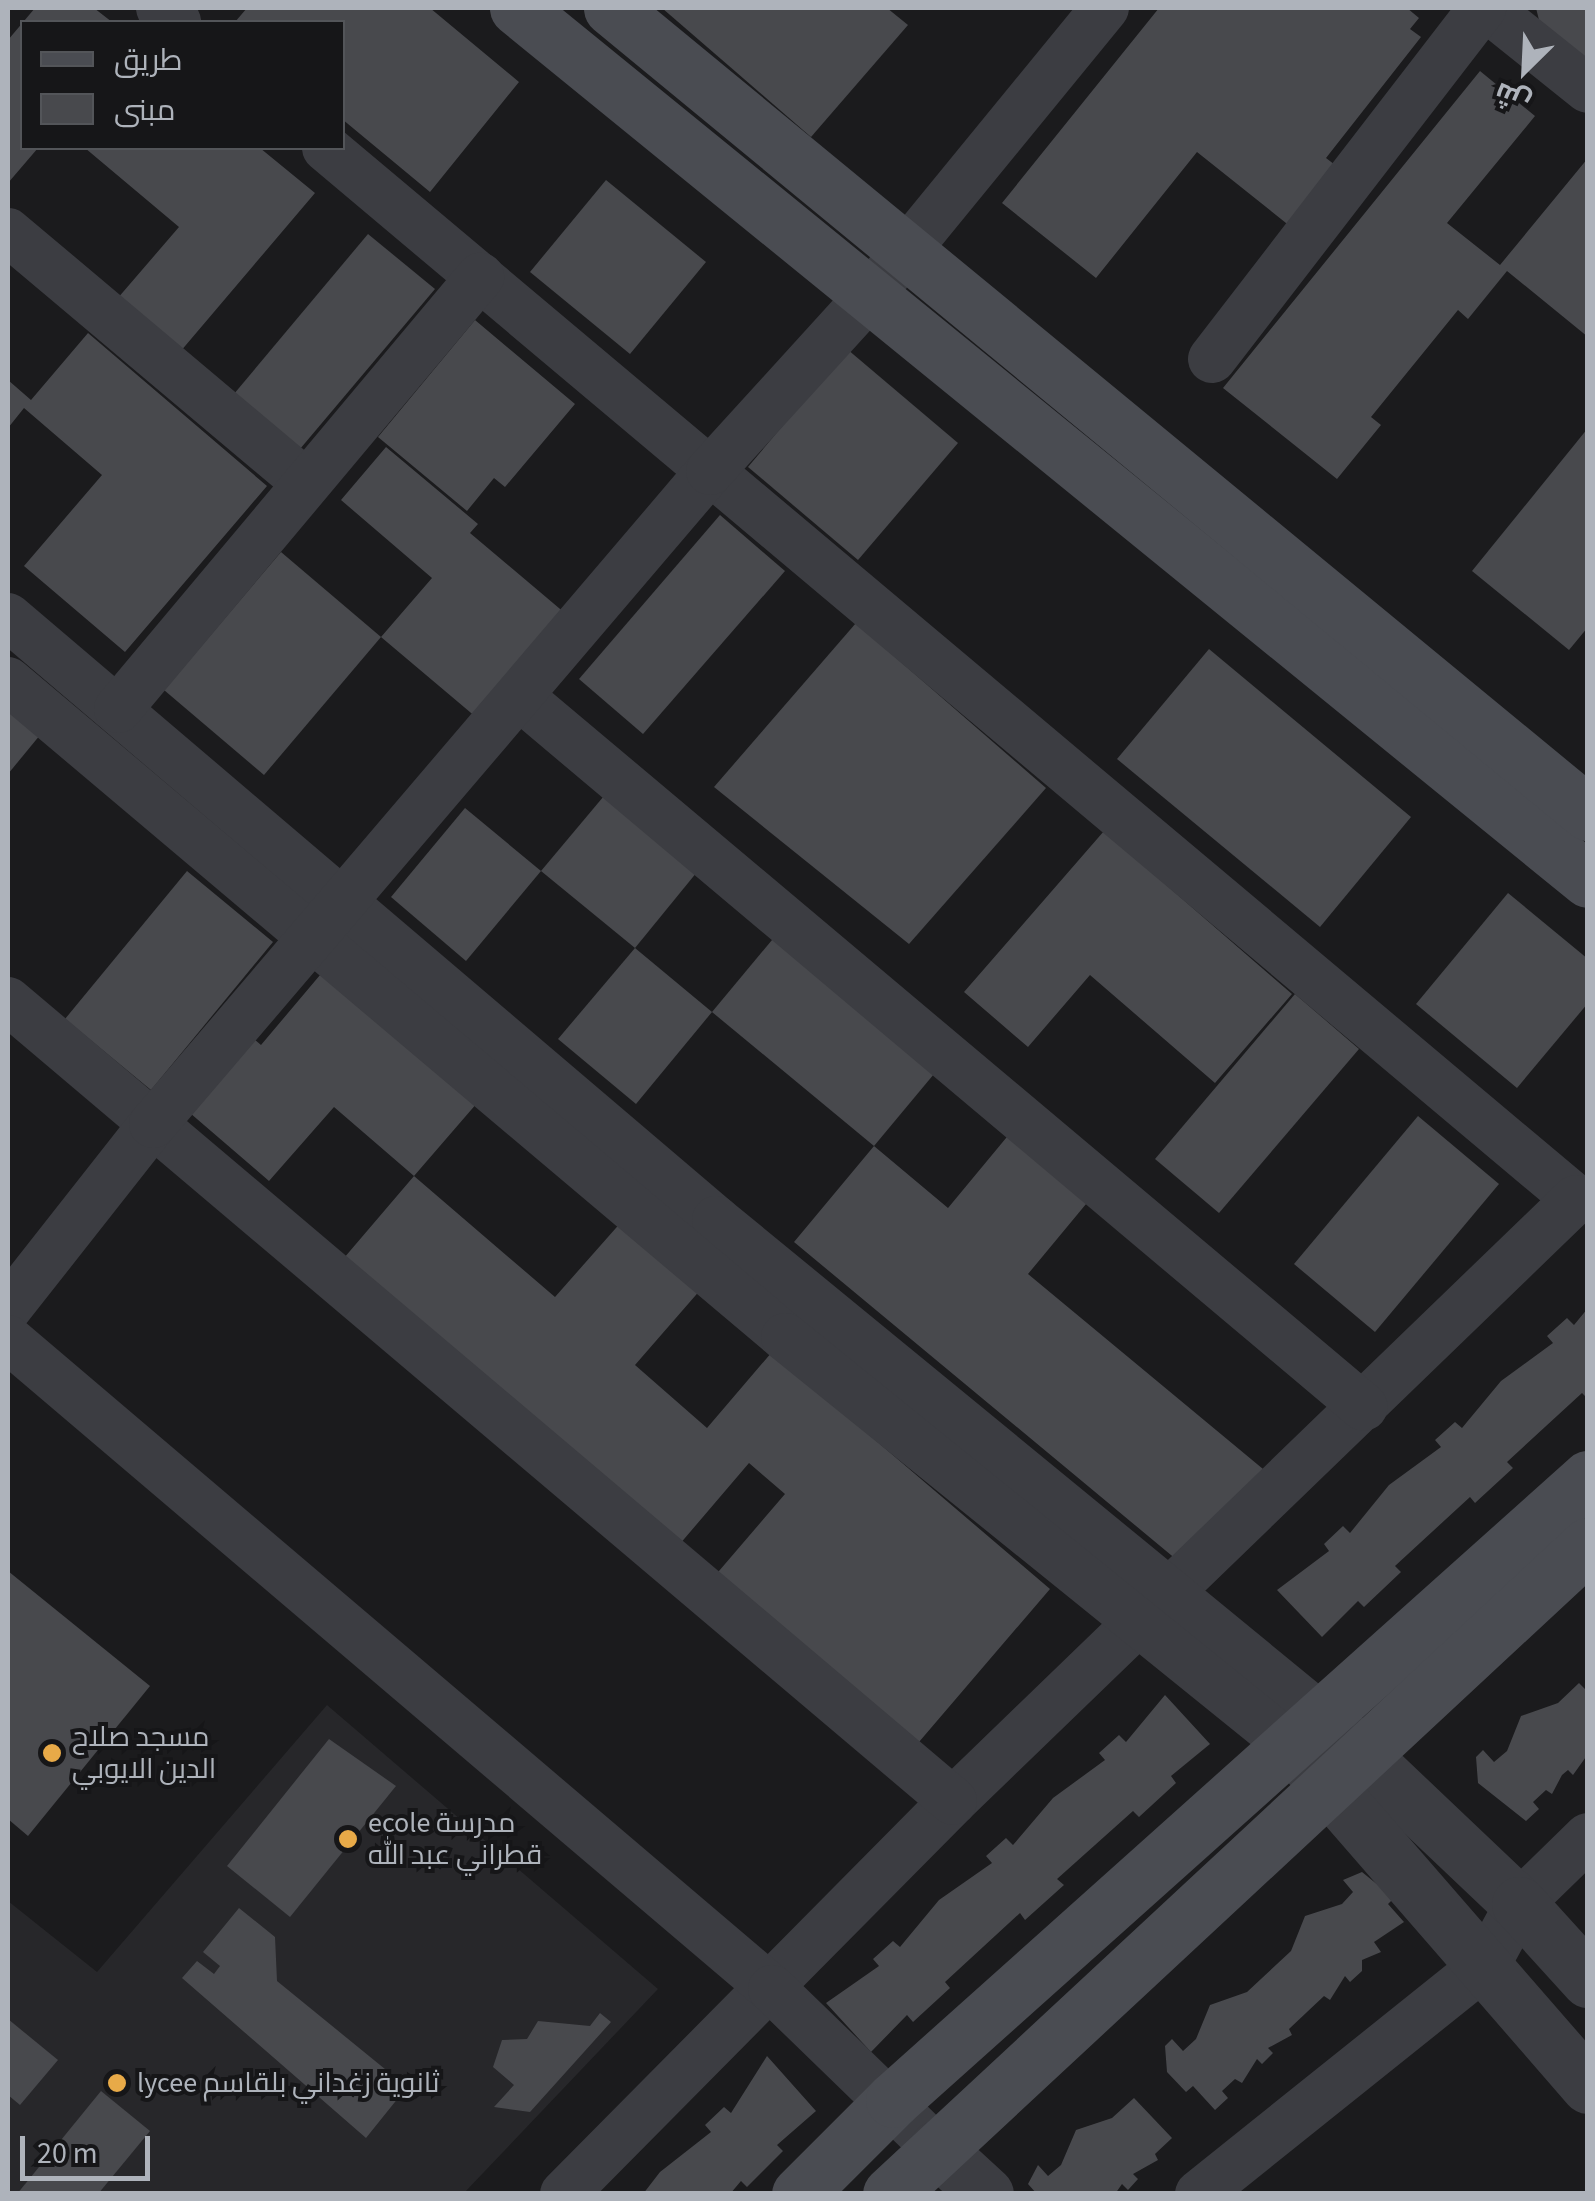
<!DOCTYPE html>
<html>
<head>
<meta charset="utf-8">
<style>
  body { margin:0 }
  #map { position:relative; width:1595px; height:2201px; overflow:hidden; background:#1b1b1d; font-family:"Source Sans 3",Cairo,sans-serif }
  div>[style] { position:absolute }
  [style*='--x'] { left:calc(var(--x)*1px); top:calc(var(--y)*1px); width:calc(var(--w)*1px); rotate:calc(var(--a)*1deg) }
  .built>* { inset:0; background:#27272a }
  .building>* { inset:0; background:#48494d }
  .minor>* { height:48px; margin:-24px; padding:0 24px; transform-origin:24px; border-radius:24px; background:#3c3d42 }
  .tertiary>* { height:55px; margin:-27.5px; padding:0 27.5px; transform-origin:27.5px; border-radius:27.5px; background:#3c3d42 }
  .secondary>* { height:55px; margin:-27.5px; padding:0 27.5px; transform-origin:27.5px; border-radius:27.5px; background:#4a4c52 }
  .dots>* { width:28px; height:28px; translate:-50% -50%; box-sizing:border-box; border:5px solid #161618; border-radius:50% }
  span { translate:-50% -50%; white-space:nowrap; text-align:center; line-height:1.15; -webkit-text-stroke:8px #161618; paint-order:stroke }
  .poi-label { font-size:28px; color:#aeb3bb }
  .left { translate:0 -50%; text-align:left }
  .frame { position:absolute; inset:0; border:10px solid #aeb3bb; pointer-events:none }
  .legend { position:absolute; left:20px; top:20px; width:325px; height:130px; box-sizing:border-box; background:#161618; border:2px solid #535559; margin:0; padding:12px 18px; list-style:none; font-size:30px; color:#aeb3bb }
  .legend li { display:flex; align-items:center; gap:20px; height:50px }
  .legend b { width:50px; border:2px solid #535559 }
  .north { position:absolute; left:1475px; top:20px; width:100px; height:100px; -webkit-text-stroke:8px #161618; paint-order:stroke; rotate:204deg; font-size:28px; font-weight:700; line-height:40px; text-align:center; color:#aeb3bb }
  .north::after { content:''; display:block; margin:auto; width:35px; height:45px; background:#aeb3bb; clip-path:polygon(50% 0,100% 100%,50% 72%,0 100%) }
  .scale { position:absolute; left:20px; top:2136px; width:130px; height:45px; box-sizing:border-box; border:5px solid #aeb3bb; border-top:0; padding-left:12px; font-size:30px; line-height:35px; white-space:nowrap; color:#aeb3bb; -webkit-text-stroke:8px #161618; paint-order:stroke }
</style>
</head>
<body>
<div id="map">
  <div class="built">
    <div style="clip-path:polygon(327px 1705px,658px 1989px,464px 2193px,8px 2193px,8px 1901px,97px 1972px)"></div>
  </div>
  <div class="building">
    <div style="clip-path:polygon(35px 8px,94px 8px,112px 22px,22px 22px,22px 148px,38px 148px,8px 183px,8px 40px)"></div>
    <div style="clip-path:polygon(247px 8px,430px 8px,519px 82px,430px 192px,342px 119px,342px 22px,235px 22px)"></div>
    <div style="clip-path:polygon(662px 8px,887px 8px,908px 25px,811px 137px)"></div>
    <div style="clip-path:polygon(1159px 8px,1407px 8px,1419px 18px,1410px 29px,1421px 37px,1326px 158px,1339px 168px,1291px 227px,1197px 152px,1096px 278px,1002px 203px)"></div>
    <div style="clip-path:polygon(1536px 8px,1588px 8px,1588px 68px,1542px 32px)"></div>
    <div style="clip-path:polygon(1480px 71px,1535px 116px,1447px 223px,1500px 265px,1588px 158px,1588px 337px,1507px 271px,1468px 319px,1458px 310px,1371px 417px,1381px 425px,1337px 479px,1223px 388px)"></div>
    <div style="clip-path:polygon(85px 148px,260px 148px,315px 193px,180px 352px,117px 299px,179px 227px)"></div>
    <div style="clip-path:polygon(606px 180px,706px 262px,630px 354px,530px 272px)"></div>
    <div style="clip-path:polygon(368px 234px,435px 289px,289px 462px,223px 407px)"></div>
    <div style="clip-path:polygon(475px 320px,575px 404px,505px 487px,494px 478px,467px 511px,378px 437px)"></div>
    <div style="clip-path:polygon(88px 333px,267px 486px,125px 652px,24px 566px,102px 475px,24px 408px,8px 428px,8px 380px,31px 400px)"></div>
    <div style="clip-path:polygon(847px 349px,958px 443px,858px 560px,748px 467px)"></div>
    <div style="clip-path:polygon(1588px 428px,1588px 627px,1569px 650px,1472px 571px)"></div>
    <div style="clip-path:polygon(386px 447px,478px 524px,470px 533px,566px 614px,477px 718px,381px 637px,432px 578px,341px 500px)"></div>
    <div style="clip-path:polygon(720px 515px,785px 571px,643px 734px,579px 679px)"></div>
    <div style="clip-path:polygon(281px 552px,381px 637px,264px 775px,164px 690px)"></div>
    <div style="clip-path:polygon(856px 623px,1046px 788px,909px 944px,714px 787px)"></div>
    <div style="clip-path:polygon(1209px 649px,1411px 817px,1320px 927px,1117px 759px)"></div>
    <div style="clip-path:polygon(8px 697px,45px 729px,8px 774px)"></div>
    <div style="clip-path:polygon(614px 784px,706px 861px,635px 948px,541px 871px)"></div>
    <div style="clip-path:polygon(465px 808px,541px 871px,466px 961px,391px 897px)"></div>
    <div style="clip-path:polygon(1104px 831px,1292px 994px,1215px 1083px,1090px 975px,1028px 1047px,964px 992px)"></div>
    <div style="clip-path:polygon(187px 871px,273px 942px,151px 1090px,65px 1019px)"></div>
    <div style="clip-path:polygon(1508px 893px,1588px 959px,1588px 1003px,1517px 1088px,1416px 1004px)"></div>
    <div style="clip-path:polygon(782px 928px,944px 1062px,874px 1146px,712px 1012px)"></div>
    <div style="clip-path:polygon(635px 948px,712px 1012px,636px 1104px,558px 1039px)"></div>
    <div style="clip-path:polygon(331px 962px,484px 1095px,414px 1176px,334px 1107px,269px 1181px,190px 1113px,254px 1039px,261px 1045px)"></div>
    <div style="clip-path:polygon(1295px 994px,1359px 1049px,1219px 1213px,1155px 1159px)"></div>
    <div style="clip-path:polygon(1418px 1116px,1499px 1184px,1375px 1332px,1294px 1264px)"></div>
    <div style="clip-path:polygon(1016px 1126px,1096px 1192px,1028px 1274px,1263px 1469px,1183px 1565px,794px 1242px,874px 1146px,948px 1208px)"></div>
    <div style="clip-path:polygon(414px 1176px,555px 1297px,623px 1220px,702px 1288px,635px 1365px,707px 1428px,772px 1352px,1050px 1589px,913px 1749px,713px 1578px,785px 1494px,749px 1463px,679px 1545px,344px 1258px)"></div>
    <div style="clip-path:polygon(1588px 1308px,1588px 1399px,1582px 1393px,1507px 1462px,1513px 1468px,1475px 1503px,1470px 1497px,1395px 1566px,1401px 1572px,1364px 1607px,1358px 1601px,1322px 1637px,1277px 1590px,1329px 1551px,1324px 1544px,1343px 1526px,1350px 1533px,1389px 1485px,1441px 1447px,1435px 1440px,1455px 1422px,1462px 1428px,1501px 1381px,1553px 1343px,1547px 1336px,1567px 1318px,1574px 1325px)"></div>
    <div style="clip-path:polygon(8px 1571px,150px 1686px,28px 1836px,8px 1819px)"></div>
    <div style="clip-path:polygon(1579px 1683px,1588px 1692px,1588px 1754px,1573px 1775px,1568px 1770px,1562px 1775px,1552px 1794px,1546px 1790px,1533px 1802px,1539px 1809px,1526px 1821px,1478px 1783px,1476px 1757px,1483px 1750px,1494px 1762px,1507px 1751px,1521px 1716px,1558px 1703px)"></div>
    <div style="clip-path:polygon(1165px 1695px,1210px 1744px,1171px 1776px,1176px 1783px,1139px 1817px,1133px 1811px,1057px 1879px,1064px 1885px,1025px 1920px,1020px 1913px,945px 1982px,950px 1988px,913px 2022px,907px 2015px,871px 2052px,826px 2003px,879px 1966px,873px 1959px,893px 1941px,900px 1947px,939px 1900px,992px 1863px,986px 1856px,1006px 1838px,1013px 1845px,1053px 1798px,1105px 1760px,1099px 1753px,1119px 1735px,1126px 1742px)"></div>
    <div style="clip-path:polygon(329px 1739px,396px 1786px,290px 1917px,227px 1866px)"></div>
    <div style="clip-path:polygon(1362px 1872px,1394px 1898px,1388px 1904px,1404px 1922px,1374px 1942px,1381px 1952px,1362px 1960px,1362px 1971px,1350px 1982px,1345px 1976px,1330px 2000px,1324px 1996px,1289px 2029px,1292px 2035px,1268px 2048px,1273px 2053px,1262px 2064px,1257px 2059px,1242px 2083px,1235px 2079px,1222px 2091px,1228px 2098px,1215px 2110px,1193px 2086px,1186px 2092px,1167px 2072px,1165px 2046px,1172px 2039px,1183px 2051px,1196px 2039px,1210px 2005px,1247px 1992px,1291px 1951px,1305px 1916px,1342px 1904px,1353px 1892px,1343px 1880px)"></div>
    <div style="clip-path:polygon(239px 1908px,275px 1937px,277px 1981px,407px 2087px,366px 2138px,182px 1978px,197px 1961px,214px 1974px,220px 1966px,203px 1952px)"></div>
    <div style="clip-path:polygon(600px 2013px,611px 2022px,530px 2112px,494px 2107px,514px 2085px,493px 2067px,502px 2040px,527px 2039px,538px 2021px,590px 2026px)"></div>
    <div style="clip-path:polygon(8px 2019px,58px 2060px,20px 2105px,8px 2095px)"></div>
    <div style="clip-path:polygon(767px 2056px,816px 2111px,777px 2145px,783px 2151px,747px 2187px,741px 2181px,730px 2194px,643px 2194px,660px 2172px,711px 2132px,705px 2125px,724px 2107px,731px 2113px)"></div>
    <div style="clip-path:polygon(101px 2091px,150px 2131px,98px 2194px,17px 2194px)"></div>
    <div style="clip-path:polygon(1134px 2098px,1172px 2138px,1155px 2154px,1158px 2160px,1133px 2174px,1138px 2179px,1128px 2190px,1122px 2184px,1115px 2194px,1037px 2194px,1028px 2184px,1038px 2165px,1048px 2176px,1061px 2165px,1076px 2130px,1112px 2118px)"></div>
  </div>
  <div class="minor">
    <div style="--x:160;--y:8;--w:22;--a:39"></div>
    <div style="--x:1487;--y:8;--w:129;--a:38.7"></div>
    <div style="--x:326;--y:148;--w:1633;--a:40.06"></div>
    <div style="--x:1576;--y:1199;--w:866;--a:135.98"></div>
    <div style="--x:953;--y:1801;--w:553;--a:134.71"></div>
    <div style="--x:8;--y:232;--w:390;--a:40.1"></div>
    <div style="--x:1212;--y:359;--w:443;--a:-52.4"></div>
    <div style="--x:8;--y:617;--w:930;--a:40.42"></div>
    <div style="--x:716;--y:1220;--w:787;--a:39.38"></div>
    <div style="--x:8;--y:681;--w:1017;--a:40.17"></div>
    <div style="--x:785;--y:1337;--w:651;--a:38.95"></div>
    <div style="--x:519;--y:696;--w:1104;--a:40.08"></div>
    <div style="--x:118;--y:709;--w:564;--a:-50.04"></div>
    <div style="--x:8;--y:1001;--w:1238;--a:40.25"></div>
    <div style="--x:8;--y:1308;--w:234;--a:-51.8"></div>
    <div style="--x:153;--y:1124;--w:858;--a:-49.54"></div>
    <div style="--x:710;--y:471;--w:238;--a:-47.7"></div>
    <div style="--x:870;--y:295;--w:371;--a:-50.7"></div>
    <div style="--x:8;--y:1339;--w:1003;--a:40.39"></div>
    <div style="--x:772;--y:1989;--w:228;--a:44.1"></div>
    <div style="--x:1199;--y:2194;--w:369;--a:-38.7"></div>
    <div style="--x:1487;--y:1963;--w:67;--a:-61.5"></div>
    <div style="--x:1519;--y:1904;--w:96;--a:-44.2"></div>
  </div>
  <div class="tertiary">
    <div style="--x:1327;--y:1722;--w:265;--a:43.5"></div>
    <div style="--x:1519;--y:1904;--w:103;--a:47.8"></div>
    <div style="--x:1297;--y:1751;--w:444;--a:49"></div>
    <div style="--x:936;--y:2148;--w:68;--a:42.6"></div>
  </div>
  <div class="secondary">
    <div style="--x:517;--y:8;--w:1381;--a:39.15"></div>
    <div style="--x:611;--y:8;--w:1266;--a:39.49"></div>
    <div style="--x:799;--y:2194;--w:133;--a:-45"></div>
    <div style="--x:893;--y:2100;--w:933;--a:-41.83"></div>
    <div style="--x:890;--y:2194;--w:953;--a:-42.92"></div>
  </div>
  <div class="dots">
    <div style="left:52px;top:1753px;background:#e8aa48"></div>
    <div style="left:348px;top:1839px;background:#e8aa48"></div>
    <div style="left:117px;top:2083px;background:#e8aa48"></div>
  </div>
  <div class="poi-label">
    <span class="left" style="left:72px;top:1753px">مسجد صلاح<br>الدين الايوبي</span>
    <span class="left" style="left:368px;top:1839px">ecole مدرسة<br>قطراني عبد الله</span>
    <span class="left" style="left:137px;top:2083px">lycee ثانوية زغداني بلقاسم</span>
  </div>
  <div class="frame"></div>
  <ul class="legend">
  <li><b style="height:12px;background:#4a4c52"></b>طريق</li>
  <li><b style="height:28px;background:#48494d"></b>مبنى</li>
  </ul>
  <div class="north">ش</div>
  <div class="scale">20 m</div>
</div>
</body>
</html>
